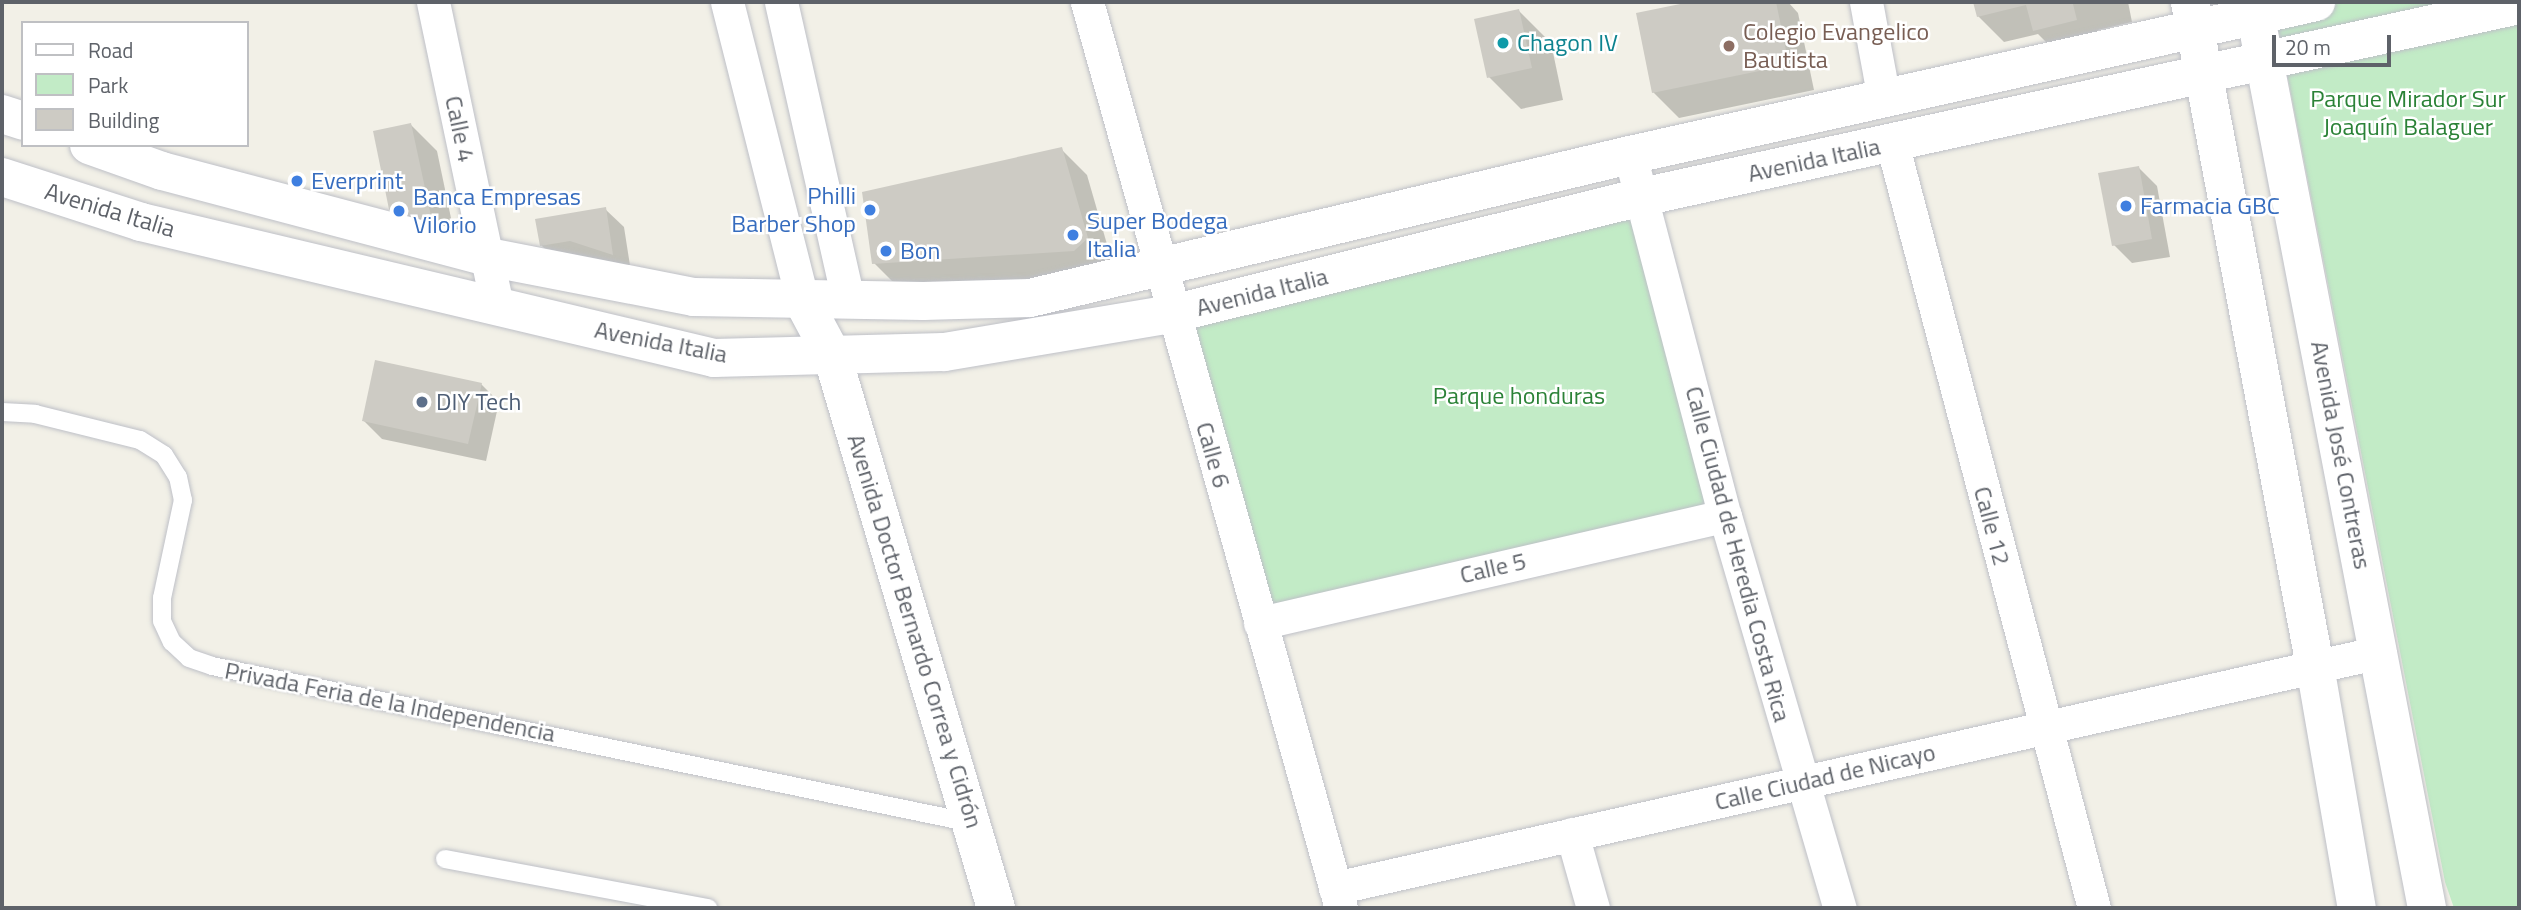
<!DOCTYPE html>
<html>
<head>
<meta charset="utf-8">
<style>
  body { margin:0 }
  #map { position:relative; width:2521px; height:910px; overflow:hidden; background:#f2f0e7; font-family:"Titillium Web",sans-serif }
  div>[style] { position:absolute }
  [style*='--x'] { left:calc(var(--x)*1px); top:calc(var(--y)*1px); width:calc(var(--w)*1px); rotate:calc(var(--a)*1deg) }
  .green>* { inset:0; background:#c2ebc6 }
  .shadow>* { inset:0; background:#0003 }
  .building>* { inset:0; background:#cdcbc4 }
  .roads { filter:drop-shadow(0 0 2px #bec0c7) drop-shadow(0 0 2px #bec0c7) }
  .service>* { height:18px; margin:-9px; padding:0 9px; transform-origin:9px; border-radius:9px; background:#fff }
  .minor>* { height:33px; margin:-16.5px; padding:0 16.5px; transform-origin:16.5px; border-radius:16.5px; background:#fff }
  .tertiary>* { height:38px; margin:-19px; padding:0 19px; transform-origin:19px; border-radius:19px; background:#fff }
  .secondary>* { height:38px; margin:-19px; padding:0 19px; transform-origin:19px; border-radius:19px; background:#fff }
  .dots>* { width:19px; height:19px; translate:-50% -50%; box-sizing:border-box; border:4px solid #fff; border-radius:50% }
  span { translate:-50% -50%; white-space:nowrap; text-align:center; line-height:1.15; -webkit-text-stroke:5px #fff; paint-order:stroke }
  .education-label { font-size:24px; color:#785e54 }
  .left { translate:0 -50%; text-align:left }
  .culture-label { font-size:24px; color:#0d838f }
  .park-label { font-size:24px; color:#2b8237 }
  .street-label { font-size:24px; color:#5e6269 }
  .shop-label { font-size:24px; color:#366cbe }
  .right { translate:-100% -50%; text-align:right }
  .service-label { font-size:24px; color:#4e5e75 }
  .frame { position:absolute; inset:0; border:4px solid #5e6269; pointer-events:none }
  .legend { position:absolute; left:21px; top:21px; width:228px; height:126px; box-sizing:border-box; background:#fff; border:2px solid #bfc0c3; margin:0; padding:9px 12px; list-style:none; font-size:21px; color:#5e6269 }
  .legend li { display:flex; align-items:center; gap:14px; height:35px }
  .legend b { width:35px; border:2px solid #bfc0c3 }
  .scale { position:absolute; left:2272px; top:35px; width:119px; height:32px; box-sizing:border-box; border:4px solid #5e6269; border-top:0; padding-left:9px; font-size:21px; line-height:24px; white-space:nowrap; color:#5e6269; -webkit-text-stroke:5px #fff; paint-order:stroke }
</style>
</head>
<body>
<div id="map">
  <div class="green">
    <div style="clip-path:polygon(2273px 2px,2519px 2px,2519px 908px,2454px 908px,2445px 882px)"></div>
    <div style="clip-path:polygon(1642px 197px,1725px 516px,1260px 623px,1172px 314px)"></div>
  </div>
  <div class="shadow">
    <div style="clip-path:polygon(1699px 2px,1788px 2px,1798px 13px,1814px 90px,1679px 118px,1653px 92px,1638px 14px)"></div>
    <div style="clip-path:polygon(1975px 2px,2128px 2px,2132px 22px,2098px 30px,2102px 46px,2060px 56px,2038px 34px,2004px 42px,1978px 16px)"></div>
    <div style="clip-path:polygon(1519px 11px,1551px 43px,1563px 100px,1521px 109px,1489px 77px)"></div>
    <div style="clip-path:polygon(411px 125px,437px 151px,456px 242px,394px 223px)"></div>
    <div style="clip-path:polygon(1061px 149px,1087px 175px,1113px 265px,1100px 277px,900px 289px,874px 263px)"></div>
    <div style="clip-path:polygon(2138px 167px,2157px 186px,2170px 257px,2132px 263px,2114px 245px)"></div>
    <div style="clip-path:polygon(605px 209px,624px 227px,631px 272px,559px 263px,541px 245px)"></div>
    <div style="clip-path:polygon(481px 384px,499px 402px,486px 461px,382px 439px,364px 421px)"></div>
  </div>
  <div class="building">
    <div style="clip-path:polygon(1690px 2px,1776px 2px,1789px 65px,1652px 93px,1636px 13px)"></div>
    <div style="clip-path:polygon(1973px 2px,2079px 2px,2079px 3px,2073px 4px,2077px 20px,2033px 31px,2026px 5px,1977px 17px)"></div>
    <div style="clip-path:polygon(1519px 9px,1532px 68px,1487px 78px,1474px 19px)"></div>
    <div style="clip-path:polygon(411px 123px,431px 216px,392px 224px,373px 131px)"></div>
    <div style="clip-path:polygon(1062px 147px,1088px 238px,1074px 251px,872px 264px,862px 192px)"></div>
    <div style="clip-path:polygon(2139px 166px,2152px 239px,2112px 246px,2098px 173px)"></div>
    <div style="clip-path:polygon(606px 207px,613px 255px,570px 241px,540px 246px,535px 219px)"></div>
    <div style="clip-path:polygon(375px 360px,482px 383px,468px 444px,362px 421px)"></div>
  </div>
  <div class="roads">
    <div class="service">
      <div style="--x:2;--y:412;--w:33;--a:3"></div>
      <div style="--x:35;--y:414;--w:108;--a:13.9"></div>
      <div style="--x:140;--y:440;--w:28;--a:32"></div>
      <div style="--x:164;--y:455;--w:26;--a:58"></div>
      <div style="--x:178;--y:477;--w:24;--a:78"></div>
      <div style="--x:183;--y:500;--w:100;--a:102.1"></div>
      <div style="--x:162;--y:598;--w:23;--a:90"></div>
      <div style="--x:162;--y:621;--w:23;--a:65"></div>
      <div style="--x:172;--y:642;--w:23;--a:43"></div>
      <div style="--x:189;--y:658;--w:24;--a:19"></div>
      <div style="--x:212;--y:666;--w:776;--a:11.67"></div>
      <div style="--x:445;--y:859;--w:268;--a:10.6"></div>
    </div>
    <div class="minor">
      <div style="--x:433;--y:2;--w:312;--a:78.1"></div>
      <div style="--x:727;--y:2;--w:306;--a:75.8"></div>
      <div style="--x:781;--y:2;--w:304;--a:77.3"></div>
      <div style="--x:1087;--y:2;--w:941;--a:74.34"></div>
      <div style="--x:1866;--y:2;--w:99;--a:79.5"></div>
      <div style="--x:1892;--y:143;--w:791;--a:75.21"></div>
      <div style="--x:1630;--y:155;--w:373;--a:75.3"></div>
      <div style="--x:1725;--y:516;--w:409;--a:73.7"></div>
      <div style="--x:1260;--y:623;--w:477;--a:-13"></div>
      <div style="--x:1572;--y:834;--w:77;--a:74.2"></div>
      <div style="--x:1335;--y:888;--w:1071;--a:-12.73"></div>
    </div>
    <div class="tertiary">
      <div style="--x:2;--y:114;--w:22;--a:18"></div>
      <div style="--x:89;--y:145;--w:77;--a:19.6"></div>
      <div style="--x:162;--y:171;--w:337;--a:14.8"></div>
      <div style="--x:488;--y:257;--w:210;--a:11"></div>
      <div style="--x:694;--y:297;--w:229;--a:1"></div>
      <div style="--x:923;--y:301;--w:107;--a:-1.6"></div>
      <div style="--x:1030;--y:298;--w:617;--a:-13.41"></div>
      <div style="--x:1630;--y:155;--w:703;--a:-12.57"></div>
      <div style="--x:2;--y:177;--w:146;--a:17.9"></div>
      <div style="--x:141;--y:222;--w:589;--a:13.35"></div>
      <div style="--x:714;--y:358;--w:230;--a:-1.5"></div>
      <div style="--x:944;--y:352;--w:231;--a:-9.5"></div>
      <div style="--x:1172;--y:314;--w:484;--a:-14"></div>
      <div style="--x:1642;--y:197;--w:898;--a:-12.35"></div>
      <div style="--x:802;--y:299;--w:64;--a:61.8"></div>
      <div style="--x:832;--y:355;--w:577;--a:73.48"></div>
    </div>
    <div class="secondary">
      <div style="--x:2190;--y:2;--w:676;--a:79.34"></div>
      <div style="--x:2315;--y:666;--w:246;--a:80.2"></div>
      <div style="--x:2253;--y:2;--w:923;--a:79.13"></div>
    </div>
  </div>
  <div class="dots">
    <div style="left:1503px;top:43px;background:#0f9aa8"></div>
    <div style="left:1729px;top:46px;background:#8d6e63"></div>
    <div style="left:297px;top:181px;background:#3f7fe0"></div>
    <div style="left:2126px;top:206px;background:#3f7fe0"></div>
    <div style="left:870px;top:210px;background:#3f7fe0"></div>
    <div style="left:399px;top:211px;background:#3f7fe0"></div>
    <div style="left:1073px;top:235px;background:#3f7fe0"></div>
    <div style="left:886px;top:251px;background:#3f7fe0"></div>
    <div style="left:422px;top:402px;background:#5c6f8a"></div>
  </div>
  <div class="education-label">
    <span class="left" style="left:1743px;top:46px">Colegio Evangelico<br>Bautista</span>
  </div>
  <div class="culture-label">
    <span class="left" style="left:1517px;top:43px">Chagon IV</span>
  </div>
  <div class="park-label">
    <span style="left:2408px;top:113px">Parque Mirador Sur<br>Joaquín Balaguer</span>
    <span style="left:1519px;top:396px">Parque honduras</span>
  </div>
  <div class="street-label">
    <span style="left:460px;top:129px;rotate:78deg">Calle 4</span>
    <span style="left:1814px;top:160px;rotate:-12deg">Avenida Italia</span>
    <span style="left:110px;top:210px;rotate:17deg">Avenida Italia</span>
    <span style="left:1262px;top:292px;rotate:-14deg">Avenida Italia</span>
    <span style="left:661px;top:342px;rotate:11deg">Avenida Italia</span>
    <span style="left:1213px;top:455px;rotate:74deg">Calle 6</span>
    <span style="left:2341px;top:455px;rotate:79deg">Avenida José Contreras</span>
    <span style="left:1992px;top:526px;rotate:75deg">Calle 12</span>
    <span style="left:1738px;top:554px;rotate:75deg">Calle Ciudad de Heredia Costa Rica</span>
    <span style="left:1493px;top:568px;rotate:-13deg">Calle 5</span>
    <span style="left:915px;top:631px;rotate:73deg">Avenida Doctor Bernardo Correa y Cidrón</span>
    <span style="left:390px;top:702px;rotate:11deg">Privada Feria de la Independencia</span>
    <span style="left:1825px;top:777px;rotate:-13deg">Calle Ciudad de Nicayo</span>
  </div>
  <div class="shop-label">
    <span class="left" style="left:311px;top:181px">Everprint</span>
    <span class="right" style="left:856px;top:210px">Philli<br>Barber Shop</span>
    <span class="left" style="left:413px;top:211px">Banca Empresas<br>Vilorio</span>
    <span class="left" style="left:2140px;top:206px">Farmacia GBC</span>
    <span class="left" style="left:1087px;top:235px">Super Bodega<br>Italia</span>
    <span class="left" style="left:900px;top:251px">Bon</span>
  </div>
  <div class="service-label">
    <span class="left" style="left:436px;top:402px">DIY Tech</span>
  </div>
  <div class="frame"></div>
  <ul class="legend">
  <li><b style="height:9px;background:#fff"></b>Road</li>
  <li><b style="height:19px;background:#c2ebc6"></b>Park</li>
  <li><b style="height:19px;background:#cdcbc4"></b>Building</li>
  </ul>
  <div class="scale">20 m</div>
</div>
</body>
</html>
